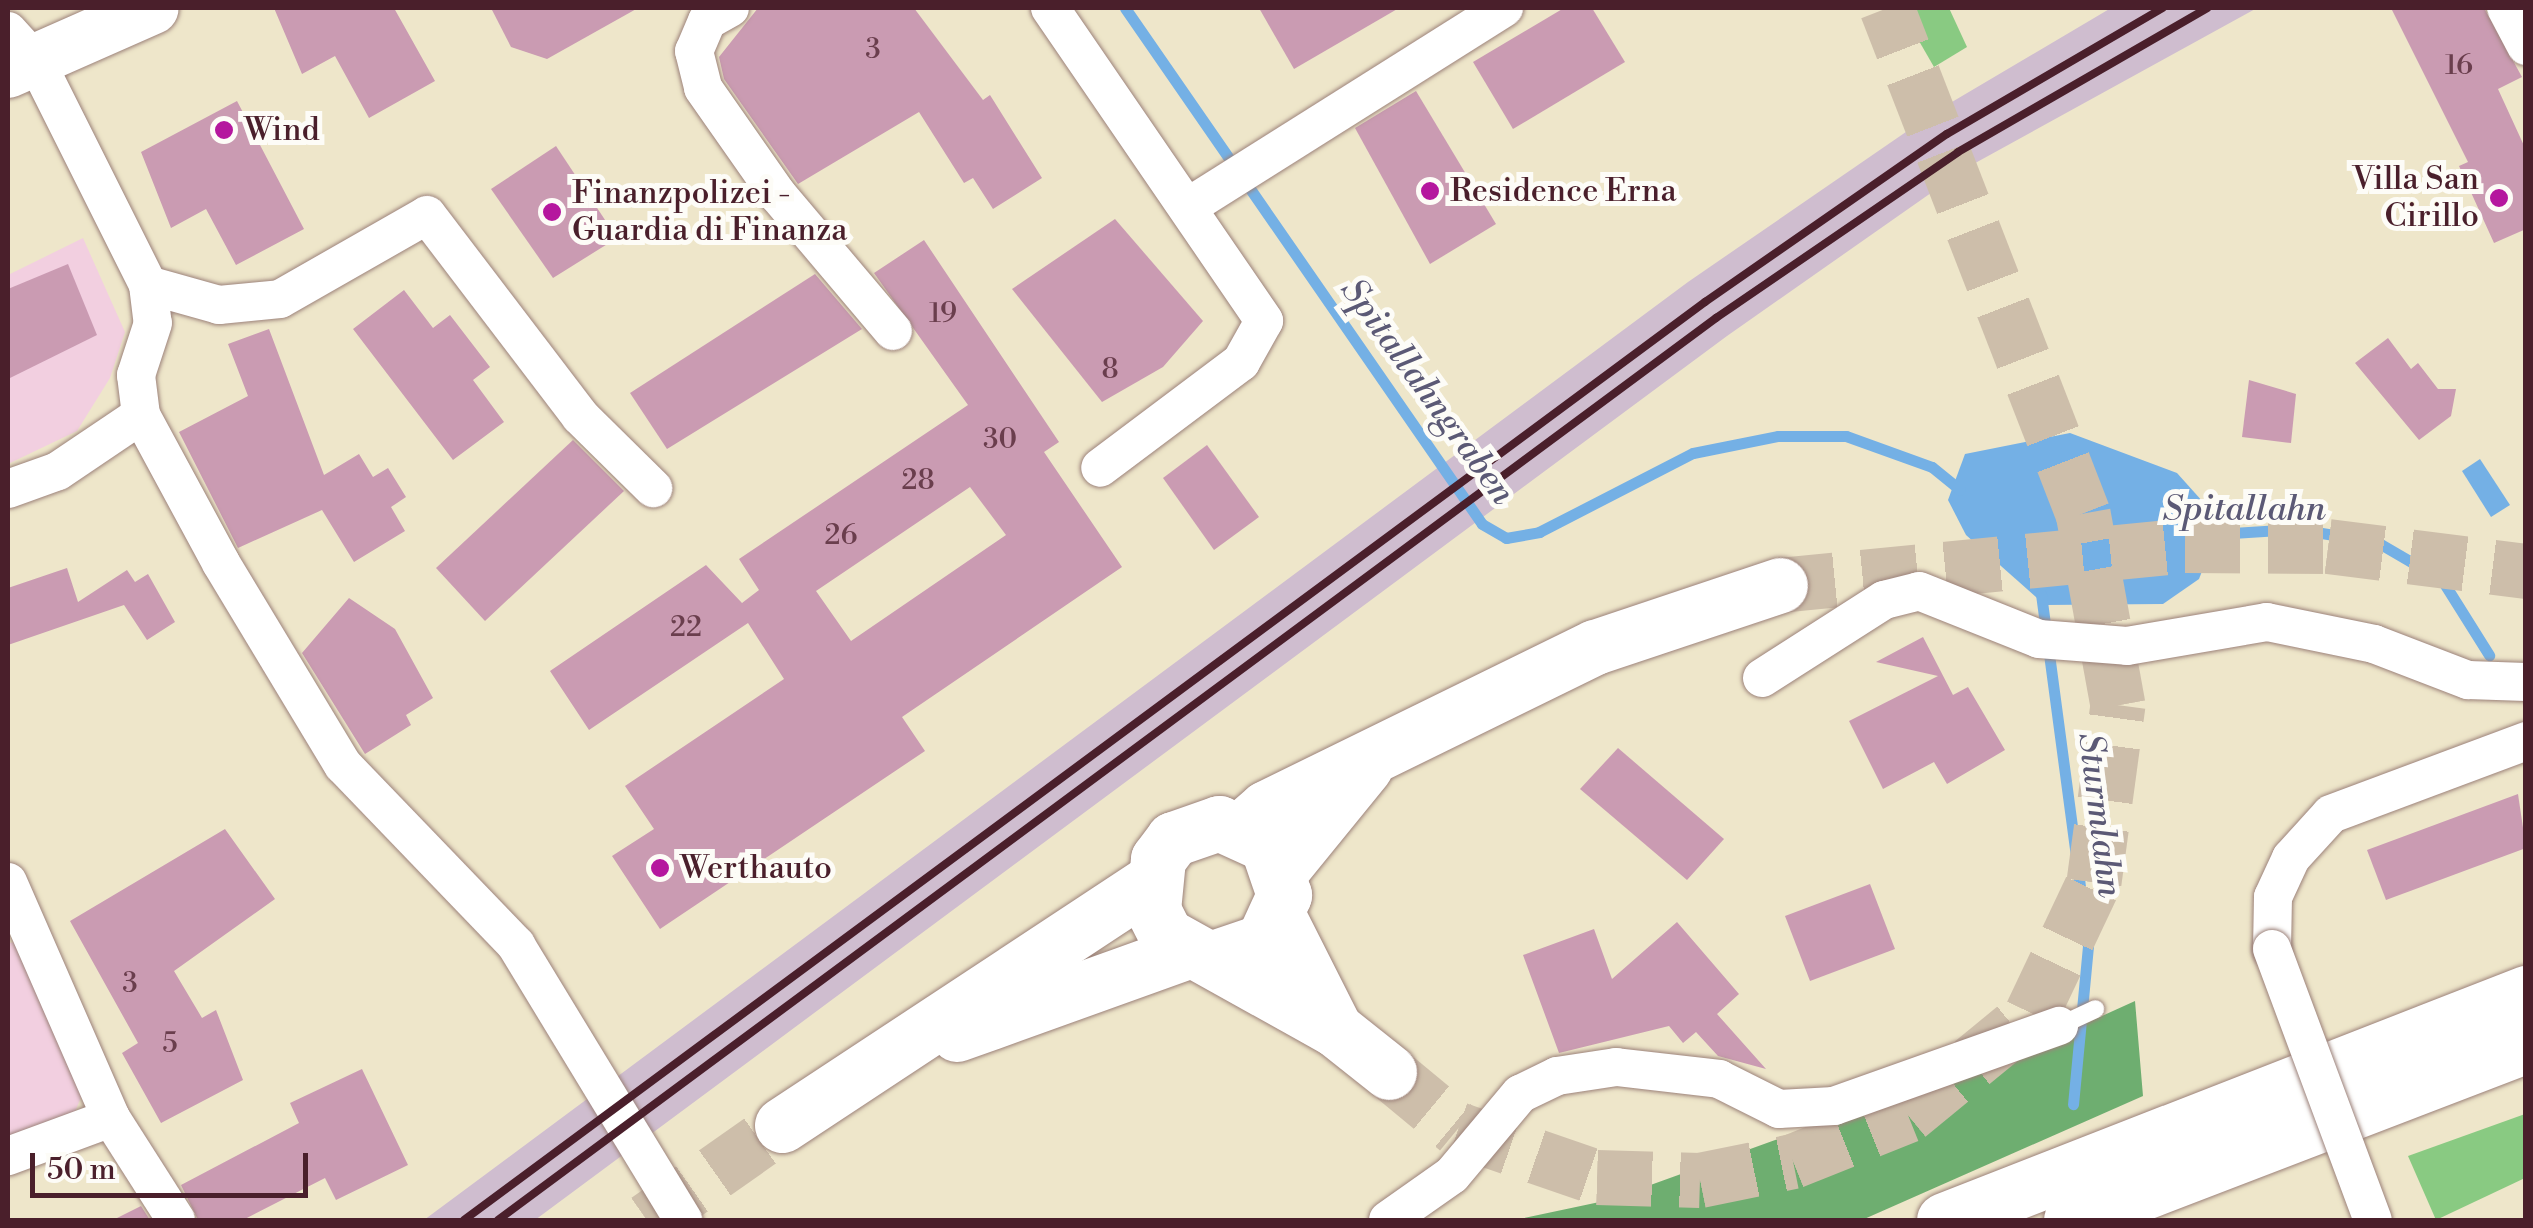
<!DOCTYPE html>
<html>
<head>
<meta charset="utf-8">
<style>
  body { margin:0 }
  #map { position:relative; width:2533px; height:1228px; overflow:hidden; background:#eee6ca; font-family:"Libre Bodoni",serif }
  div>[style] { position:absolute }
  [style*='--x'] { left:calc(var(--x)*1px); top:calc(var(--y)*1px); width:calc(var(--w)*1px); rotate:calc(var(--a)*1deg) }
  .built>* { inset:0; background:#f2cfe0 }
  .industrial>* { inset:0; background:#cfbdcf }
  .green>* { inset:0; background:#89ca82 }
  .forest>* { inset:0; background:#6eae70 }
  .water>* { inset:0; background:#74b0e5 }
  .stream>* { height:11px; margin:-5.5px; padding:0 5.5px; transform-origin:5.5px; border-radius:5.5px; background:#74b0e5 }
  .building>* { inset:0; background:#ca9bb2 }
  .primary-tunnel>* { height:55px; margin-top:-27.5px; transform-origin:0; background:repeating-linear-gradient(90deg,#cdbeaa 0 55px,transparent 0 83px) }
  .roads { filter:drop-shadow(0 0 2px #9c827a) drop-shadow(0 0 2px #9c827a) }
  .service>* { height:18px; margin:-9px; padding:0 9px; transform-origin:9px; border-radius:9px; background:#fff }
  .minor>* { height:38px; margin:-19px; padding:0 19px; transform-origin:19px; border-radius:19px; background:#fff }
  .secondary>* { height:52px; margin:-26px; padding:0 26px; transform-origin:26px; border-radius:26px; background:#fff }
  .primary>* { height:55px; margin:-27.5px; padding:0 27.5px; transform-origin:27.5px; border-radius:27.5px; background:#fff }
  .motorway>* { height:55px; margin:-27.5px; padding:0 27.5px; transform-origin:27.5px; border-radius:27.5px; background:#fff }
  .rail>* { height:8px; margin:-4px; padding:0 4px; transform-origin:4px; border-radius:4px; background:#4a1f2b }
  .bridges { filter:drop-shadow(0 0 2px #9c827a) drop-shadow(0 0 2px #9c827a) }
  .minor-bridge>* { height:38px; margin:-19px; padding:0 19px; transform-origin:19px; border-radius:19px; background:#fff }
  .dots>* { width:28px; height:28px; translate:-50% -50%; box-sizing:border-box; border:5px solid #fdfcf7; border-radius:50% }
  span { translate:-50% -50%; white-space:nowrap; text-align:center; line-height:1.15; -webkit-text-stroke:10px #fdfcf7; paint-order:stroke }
  .number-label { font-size:28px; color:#6a3e4d }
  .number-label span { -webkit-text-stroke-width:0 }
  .poi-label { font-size:32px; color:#4a1f2b }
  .left { translate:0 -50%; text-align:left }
  .right { translate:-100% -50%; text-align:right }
  .water-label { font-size:35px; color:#5b5975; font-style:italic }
  .frame { position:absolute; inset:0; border:10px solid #4a1f2b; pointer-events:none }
  .scale { position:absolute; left:30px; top:1153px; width:278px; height:45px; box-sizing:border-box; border:5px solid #4a1f2b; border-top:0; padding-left:12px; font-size:30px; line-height:35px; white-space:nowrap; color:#4a1f2b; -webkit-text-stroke:8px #fdfcf7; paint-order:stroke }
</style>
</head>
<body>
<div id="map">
  <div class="built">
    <div style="clip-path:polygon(83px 238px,125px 332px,110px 378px,77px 431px,8px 464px,8px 275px)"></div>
    <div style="clip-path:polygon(18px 942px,84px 1090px,72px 1119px,8px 1141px,8px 943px)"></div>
  </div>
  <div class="industrial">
    <div style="clip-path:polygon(2111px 8px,2257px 8px,1968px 167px,1727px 336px,535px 1220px,424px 1220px,1688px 282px,1935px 112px)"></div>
  </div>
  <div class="green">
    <div style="clip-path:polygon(1900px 8px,1949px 8px,1967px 47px,1934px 67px)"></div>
    <div style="clip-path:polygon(2525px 1114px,2525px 1178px,2436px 1220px,2408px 1156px)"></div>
  </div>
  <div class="forest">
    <div style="clip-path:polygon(2135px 1001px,2143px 1096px,1862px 1220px,1515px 1220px,1609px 1200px,2038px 1045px)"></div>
  </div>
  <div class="water">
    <div style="clip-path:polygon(2070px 433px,2177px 473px,2221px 522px,2199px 579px,2163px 604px,2045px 605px,1966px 535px,1948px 500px,1965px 454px)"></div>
    <div style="clip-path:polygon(2480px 459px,2510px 505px,2491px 517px,2462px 471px)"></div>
  </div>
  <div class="stream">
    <div style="--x:1125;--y:8;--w:627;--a:55.32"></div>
    <div style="--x:1482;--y:524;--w:28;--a:30"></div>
    <div style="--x:1506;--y:538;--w:34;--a:-10"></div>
    <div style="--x:1539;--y:532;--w:173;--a:-27.2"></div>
    <div style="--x:1693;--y:453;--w:87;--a:-11.3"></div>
    <div style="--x:1778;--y:436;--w:68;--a:0"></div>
    <div style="--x:1846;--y:436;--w:91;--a:19.8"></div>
    <div style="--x:1932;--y:467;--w:36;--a:39"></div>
    <div style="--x:2201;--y:535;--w:96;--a:-3.6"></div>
    <div style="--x:2297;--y:529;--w:81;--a:9.2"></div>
    <div style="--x:2377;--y:542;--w:75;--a:30.3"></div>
    <div style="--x:2442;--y:580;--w:89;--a:57.9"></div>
    <div style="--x:2041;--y:594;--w:355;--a:82.4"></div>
    <div style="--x:2088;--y:946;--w:159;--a:95.4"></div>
  </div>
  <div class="building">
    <div style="clip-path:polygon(274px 8px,394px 8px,435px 81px,369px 118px,335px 56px,302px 74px)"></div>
    <div style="clip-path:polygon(491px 8px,638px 8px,547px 59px,511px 47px)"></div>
    <div style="clip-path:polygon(758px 8px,914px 8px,983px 100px,990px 95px,1042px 178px,993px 209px,973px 178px,964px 183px,919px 112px,798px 184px,724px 79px,719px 57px)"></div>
    <div style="clip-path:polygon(1259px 8px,1399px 8px,1294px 69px)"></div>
    <div style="clip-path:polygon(1564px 8px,1592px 8px,1625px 62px,1513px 129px,1473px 62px)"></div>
    <div style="clip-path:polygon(2391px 8px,2484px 8px,2522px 77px,2498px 89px,2526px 150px,2526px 229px,2494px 243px,2459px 166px,2468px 162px)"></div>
    <div style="clip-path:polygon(1416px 91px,1496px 224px,1430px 264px,1355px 128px)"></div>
    <div style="clip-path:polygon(237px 101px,304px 229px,236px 265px,206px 209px,171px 228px,141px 152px)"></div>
    <div style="clip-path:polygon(556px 146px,617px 238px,553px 278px,491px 189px)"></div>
    <div style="clip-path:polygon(1115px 219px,1203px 321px,1163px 367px,1102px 402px,1012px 289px)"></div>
    <div style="clip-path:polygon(evenodd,924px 240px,1059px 442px,1044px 452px,1122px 567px,902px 717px,925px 751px,660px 929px,612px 856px,654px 829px,625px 786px,784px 679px,748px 623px,589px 730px,550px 671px,706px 565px,742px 603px,759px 590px,739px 559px,968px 405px,874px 273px,924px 240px,970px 487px,1006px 535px,851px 641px,816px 591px,970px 487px)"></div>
    <div style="clip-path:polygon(68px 264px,97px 335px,8px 379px,8px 289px)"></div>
    <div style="clip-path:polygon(815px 274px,862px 329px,667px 449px,630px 393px)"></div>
    <div style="clip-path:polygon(404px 290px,433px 328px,450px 315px,490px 367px,473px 380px,504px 422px,453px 460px,353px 329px)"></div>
    <div style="clip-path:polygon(269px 329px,324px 475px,359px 454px,373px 477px,388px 468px,406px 497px,391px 507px,405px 531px,354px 562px,322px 510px,238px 548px,179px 432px,248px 396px,228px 344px)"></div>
    <div style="clip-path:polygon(2388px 338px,2411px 369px,2418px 363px,2438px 389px,2456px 389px,2451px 416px,2419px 440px,2355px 363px)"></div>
    <div style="clip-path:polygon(2249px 380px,2296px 394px,2291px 443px,2242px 437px)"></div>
    <div style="clip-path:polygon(573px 440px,624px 491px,485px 621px,436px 568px)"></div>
    <div style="clip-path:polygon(1207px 445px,1259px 517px,1214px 550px,1163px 478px)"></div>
    <div style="clip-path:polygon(67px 568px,78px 602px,127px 570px,135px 582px,148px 574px,175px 622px,147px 640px,124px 605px,8px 645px,8px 588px)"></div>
    <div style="clip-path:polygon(349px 598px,395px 629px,433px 698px,406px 715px,411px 725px,365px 754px,302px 653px)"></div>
    <div style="clip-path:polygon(1923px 637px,1953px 695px,1968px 687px,2005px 750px,1947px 784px,1934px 762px,1883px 789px,1849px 721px,1938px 676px,1876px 662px)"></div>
    <div style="clip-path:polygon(1618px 748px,1724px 839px,1687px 880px,1580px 789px)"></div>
    <div style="clip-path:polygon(2518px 794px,2526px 848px,2386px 900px,2367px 850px)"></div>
    <div style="clip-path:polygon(225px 829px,275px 899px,174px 971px,202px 1018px,216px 1010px,243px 1080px,161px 1123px,122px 1053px,138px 1043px,70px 921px)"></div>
    <div style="clip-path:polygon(1870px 884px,1895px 949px,1810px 981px,1785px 916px)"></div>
    <div style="clip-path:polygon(1677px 922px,1739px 994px,1717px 1014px,1766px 1069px,1718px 1056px,1696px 1032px,1683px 1043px,1669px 1026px,1559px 1053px,1523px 955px,1594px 929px,1612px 979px)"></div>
    <div style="clip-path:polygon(362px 1069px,408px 1165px,336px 1200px,325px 1178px,243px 1220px,198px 1220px,181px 1185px,299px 1123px,290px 1103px)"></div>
    <div style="clip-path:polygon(141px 1206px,150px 1220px,113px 1220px)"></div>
  </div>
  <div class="primary-tunnel">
    <div style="--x:1780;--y:585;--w:407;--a:-5.6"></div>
    <div style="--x:2185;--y:545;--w:143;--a:0.4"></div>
    <div style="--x:2328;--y:546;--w:200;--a:7.2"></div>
    <div style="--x:1389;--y:1072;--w:89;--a:39.6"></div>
    <div style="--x:1458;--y:1129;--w:147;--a:19.1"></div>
    <div style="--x:1597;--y:1177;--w:103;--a:1.7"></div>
    <div style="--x:1700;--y:1180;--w:95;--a:-11.5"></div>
    <div style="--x:1793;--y:1161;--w:124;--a:-21.8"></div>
    <div style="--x:1908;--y:1115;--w:161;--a:-39.4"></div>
    <div style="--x:2032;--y:1013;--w:145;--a:-64.7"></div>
    <div style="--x:2094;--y:882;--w:179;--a:-82.3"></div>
    <div style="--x:2118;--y:705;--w:195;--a:-100.3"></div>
    <div style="--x:2083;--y:513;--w:542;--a:-111.21"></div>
    <div style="--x:647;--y:1220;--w:165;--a:-35.1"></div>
  </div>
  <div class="roads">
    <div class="service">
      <div style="--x:2059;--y:1026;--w:40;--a:-25"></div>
    </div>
    <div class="minor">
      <div style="--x:730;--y:8;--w:26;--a:151"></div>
      <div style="--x:707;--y:21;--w:33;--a:113"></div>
      <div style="--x:694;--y:51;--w:38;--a:76"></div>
      <div style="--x:703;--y:88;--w:131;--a:55"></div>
      <div style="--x:778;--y:195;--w:178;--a:49.8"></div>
      <div style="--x:1050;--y:8;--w:379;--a:55.6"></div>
      <div style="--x:1264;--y:321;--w:47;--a:119.3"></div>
      <div style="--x:1241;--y:362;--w:176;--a:143.1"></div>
      <div style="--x:2506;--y:8;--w:43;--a:62.2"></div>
      <div style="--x:8;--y:31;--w:43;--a:47.8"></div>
      <div style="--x:37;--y:63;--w:248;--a:63.4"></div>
      <div style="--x:148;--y:285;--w:38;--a:83"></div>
      <div style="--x:153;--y:323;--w:55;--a:108.1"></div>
      <div style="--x:136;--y:375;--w:40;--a:82.9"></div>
      <div style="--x:141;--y:415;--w:168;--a:61.6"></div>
      <div style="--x:221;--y:563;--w:236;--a:58.9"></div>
      <div style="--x:343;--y:765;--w:250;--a:46.1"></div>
      <div style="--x:516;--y:945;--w:322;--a:58.7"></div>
      <div style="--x:1191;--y:205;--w:370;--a:-32.2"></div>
      <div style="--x:148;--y:285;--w:74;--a:15.7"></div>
      <div style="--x:219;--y:305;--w:61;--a:-5.6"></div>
      <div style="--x:280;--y:299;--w:169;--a:-29.7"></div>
      <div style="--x:427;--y:215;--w:253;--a:52.7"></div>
      <div style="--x:580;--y:416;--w:103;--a:44.6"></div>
      <div style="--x:8;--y:489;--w:53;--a:-19.8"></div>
      <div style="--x:58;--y:471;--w:100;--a:-34"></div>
      <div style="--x:1762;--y:678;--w:145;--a:-32.6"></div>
      <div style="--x:1884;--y:600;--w:36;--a:-14"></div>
      <div style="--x:1919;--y:591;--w:129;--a:21.8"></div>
      <div style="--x:2039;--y:639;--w:88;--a:4.5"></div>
      <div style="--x:2127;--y:646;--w:142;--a:-9.7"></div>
      <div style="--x:2267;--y:622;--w:109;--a:11.6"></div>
      <div style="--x:2374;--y:644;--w:101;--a:21"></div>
      <div style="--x:2468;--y:680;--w:58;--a:2"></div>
      <div style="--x:8;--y:882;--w:257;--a:66.4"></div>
      <div style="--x:111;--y:1118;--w:110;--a:159.7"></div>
      <div style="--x:2272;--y:949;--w:52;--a:-88.9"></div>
      <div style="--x:2273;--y:897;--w:43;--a:-65.2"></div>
      <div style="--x:2291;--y:858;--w:59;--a:-47.7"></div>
      <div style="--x:2331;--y:814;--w:208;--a:-20.5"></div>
      <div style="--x:111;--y:1118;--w:121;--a:57.5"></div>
      <div style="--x:1388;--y:1220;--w:78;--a:-35.1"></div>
      <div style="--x:1452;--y:1175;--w:106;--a:-50"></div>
      <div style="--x:1520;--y:1094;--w:41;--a:-25.9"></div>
      <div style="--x:1557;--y:1076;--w:60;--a:-8.7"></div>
      <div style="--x:1616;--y:1067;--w:104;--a:6.6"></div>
      <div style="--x:1719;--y:1079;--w:67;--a:26.6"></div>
      <div style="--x:1779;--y:1109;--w:55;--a:-3.1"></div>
      <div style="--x:1834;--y:1106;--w:239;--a:-19.6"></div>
    </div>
    <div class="secondary">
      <div style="--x:8;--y:72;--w:158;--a:-23.8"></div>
    </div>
    <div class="primary">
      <div style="--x:1243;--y:828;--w:30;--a:-41"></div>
      <div style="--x:1266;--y:808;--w:366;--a:-26.1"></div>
      <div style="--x:1595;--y:647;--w:195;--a:-18.5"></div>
      <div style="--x:1281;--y:870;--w:133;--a:-50.8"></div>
      <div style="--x:1279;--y:918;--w:124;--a:63.2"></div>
      <div style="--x:1213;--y:958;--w:53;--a:-18.8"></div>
      <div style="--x:1263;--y:941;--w:51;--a:-65.5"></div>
      <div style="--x:1284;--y:895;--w:53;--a:-108.8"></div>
      <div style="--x:1267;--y:845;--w:53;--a:-155.4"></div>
      <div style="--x:1219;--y:823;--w:49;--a:160.8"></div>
      <div style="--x:1173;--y:839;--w:25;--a:127"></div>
      <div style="--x:1158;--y:859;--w:51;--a:95.6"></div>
      <div style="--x:1153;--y:910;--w:28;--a:63"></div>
      <div style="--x:1166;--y:935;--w:193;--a:29.1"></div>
      <div style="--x:1335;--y:1029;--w:69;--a:38.5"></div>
      <div style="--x:957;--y:1034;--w:245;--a:-19.8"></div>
      <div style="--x:782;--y:1125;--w:442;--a:-33.4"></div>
    </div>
    <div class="motorway">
      <div style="--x:1944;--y:1220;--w:625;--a:-21.31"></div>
      <div style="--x:2071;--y:1220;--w:487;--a:-21"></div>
    </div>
  </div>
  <div class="rail">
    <div style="--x:464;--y:1220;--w:1544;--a:-36.49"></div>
    <div style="--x:1705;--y:302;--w:295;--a:-34.8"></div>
    <div style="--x:1947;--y:134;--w:250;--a:-30.3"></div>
    <div style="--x:498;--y:1220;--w:1516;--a:-36.52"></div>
    <div style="--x:1716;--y:318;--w:293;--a:-34.4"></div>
    <div style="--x:1958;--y:152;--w:288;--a:-30"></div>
  </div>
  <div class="bridges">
    <div class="minor-bridge">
      <div style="--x:2272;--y:949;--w:289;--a:69.6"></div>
    </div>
  </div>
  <div class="dots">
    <div style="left:224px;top:130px;background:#b5179e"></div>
    <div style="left:1430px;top:191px;background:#b5179e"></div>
    <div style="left:2499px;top:198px;background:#b5179e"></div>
    <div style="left:552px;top:212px;background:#b5179e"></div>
    <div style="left:660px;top:868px;background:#b5179e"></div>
  </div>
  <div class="number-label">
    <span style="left:873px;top:50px">3</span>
    <span style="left:2459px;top:66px">16</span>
    <span style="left:943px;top:314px">19</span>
    <span style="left:1110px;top:370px">8</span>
    <span style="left:1000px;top:440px">30</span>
    <span style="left:918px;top:481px">28</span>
    <span style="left:841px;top:536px">26</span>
    <span style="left:686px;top:628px">22</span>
    <span style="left:130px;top:984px">3</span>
    <span style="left:170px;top:1044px">5</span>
  </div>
  <div class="poi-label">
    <span class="left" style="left:244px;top:130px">Wind</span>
    <span class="right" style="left:2479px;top:198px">Villa San<br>Cirillo</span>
    <span class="left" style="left:1450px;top:191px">Residence Erna</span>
    <span class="left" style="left:572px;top:212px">Finanzpolizei -<br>Guardia di Finanza</span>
    <span class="left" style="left:680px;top:868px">Werthauto</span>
  </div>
  <div class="water-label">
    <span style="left:1427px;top:392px;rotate:54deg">Spitallahngraben</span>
    <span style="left:2244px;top:510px">Spitallahn</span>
    <span style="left:2099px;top:815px;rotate:83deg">Sturmlahn</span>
  </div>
  <div class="frame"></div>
  <div class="scale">50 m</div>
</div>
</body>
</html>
